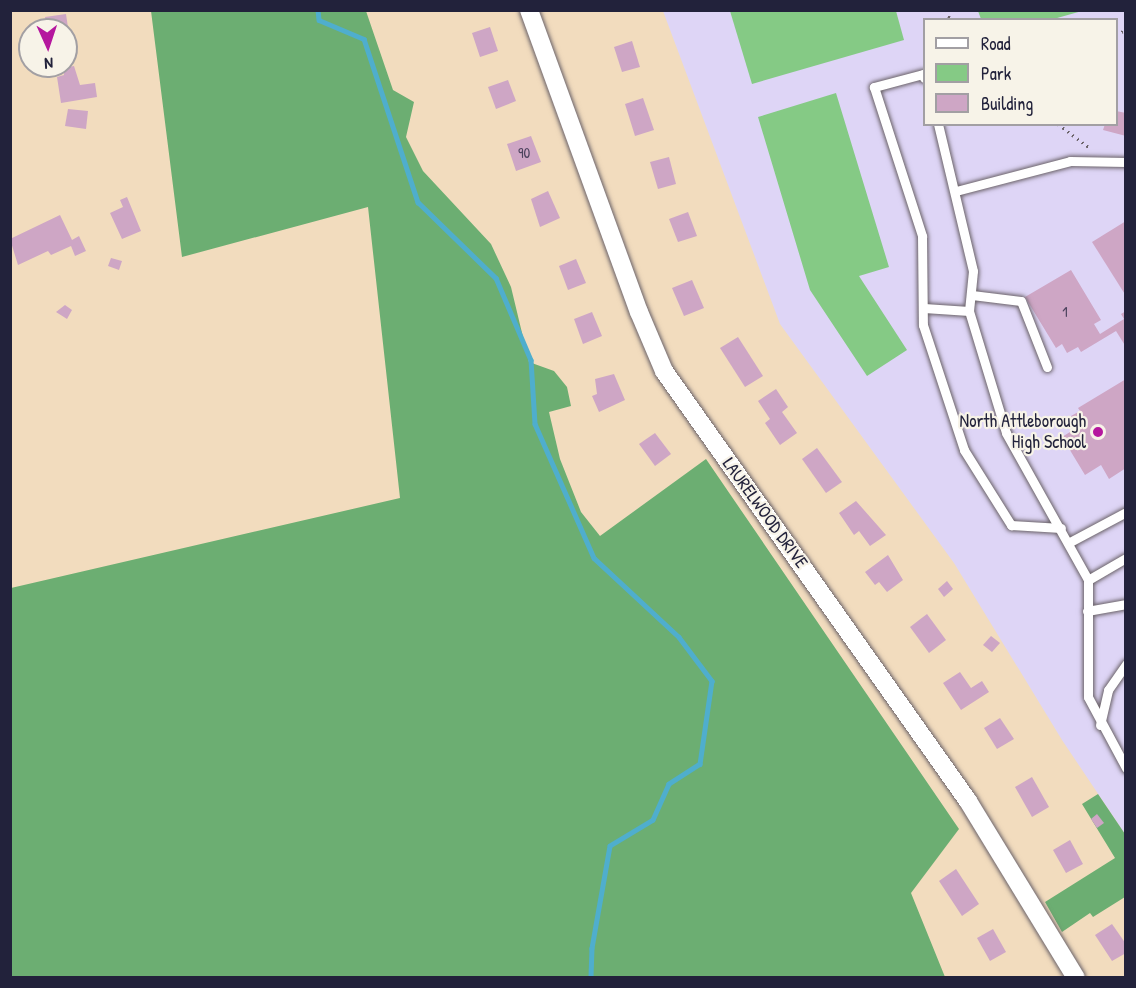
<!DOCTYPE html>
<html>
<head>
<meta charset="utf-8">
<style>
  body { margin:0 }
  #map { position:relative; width:1136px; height:988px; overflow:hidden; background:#f2dcbe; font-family:"Patrick Hand",sans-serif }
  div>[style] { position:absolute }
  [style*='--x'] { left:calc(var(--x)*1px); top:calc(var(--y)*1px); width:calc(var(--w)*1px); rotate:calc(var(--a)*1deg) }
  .built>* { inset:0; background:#ded5f6 }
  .green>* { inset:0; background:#85ca85 }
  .forest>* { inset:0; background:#6cae72 }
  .stream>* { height:4.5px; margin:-2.25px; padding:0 2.25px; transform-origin:2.25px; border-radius:2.25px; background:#4faecd }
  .building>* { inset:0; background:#cea6c5 }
  .path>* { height:3px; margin-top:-1.5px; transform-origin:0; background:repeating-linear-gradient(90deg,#6b6369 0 1.5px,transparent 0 6px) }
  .roads { filter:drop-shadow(0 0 2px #6b6369) drop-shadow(0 0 2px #6b6369) }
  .lane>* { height:9px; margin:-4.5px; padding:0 4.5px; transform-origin:4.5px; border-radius:4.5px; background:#fff }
  .street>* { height:18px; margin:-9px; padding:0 9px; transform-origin:9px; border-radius:9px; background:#fff }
  .dots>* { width:16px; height:16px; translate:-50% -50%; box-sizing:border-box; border:3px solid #f7f3e8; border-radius:50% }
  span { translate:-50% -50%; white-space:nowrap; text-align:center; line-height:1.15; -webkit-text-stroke:4.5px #f7f3e8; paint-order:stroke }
  .number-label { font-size:15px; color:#4d435e }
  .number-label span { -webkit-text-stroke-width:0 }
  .poi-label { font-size:18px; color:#22223b }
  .right { translate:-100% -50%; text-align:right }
  .street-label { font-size:18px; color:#22223b }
  .frame { position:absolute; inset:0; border:12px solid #22223b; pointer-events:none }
  .legend { position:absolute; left:923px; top:18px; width:195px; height:108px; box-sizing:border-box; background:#f7f3e8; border:2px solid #a29fa3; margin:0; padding:8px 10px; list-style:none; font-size:18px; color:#22223b }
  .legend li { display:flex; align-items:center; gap:12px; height:30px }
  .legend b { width:30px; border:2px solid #a29fa3 }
  .north { position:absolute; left:18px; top:18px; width:60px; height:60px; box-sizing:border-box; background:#f7f3e8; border:2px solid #a29fa3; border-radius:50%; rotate:177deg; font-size:16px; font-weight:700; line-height:24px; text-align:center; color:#22223b }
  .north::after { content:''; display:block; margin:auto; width:21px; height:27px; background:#b5179e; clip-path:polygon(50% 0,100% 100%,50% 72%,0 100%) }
</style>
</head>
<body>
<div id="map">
  <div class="built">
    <div style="clip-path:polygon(evenodd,663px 11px,1125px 11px,1125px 834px,1062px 740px,954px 563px,780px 324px,663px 11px,924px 20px,1116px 20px,1116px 124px,924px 124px,924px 20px)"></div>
  </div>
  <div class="green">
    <div style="clip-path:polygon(730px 11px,896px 11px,904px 40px,752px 84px)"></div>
    <div style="clip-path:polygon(978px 11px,1082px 11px,1050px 20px,981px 19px)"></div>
    <div style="clip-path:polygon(836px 93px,889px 267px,859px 276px,907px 350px,867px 376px,810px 290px,758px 117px)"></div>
  </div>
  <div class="forest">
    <div style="clip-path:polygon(151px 11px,366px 11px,393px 90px,414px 102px,406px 137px,423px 171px,491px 244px,511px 287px,529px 362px,554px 371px,567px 387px,571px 406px,549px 412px,560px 459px,581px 512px,600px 536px,706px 459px,959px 829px,911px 893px,945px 977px,11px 977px,11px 588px,400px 498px,368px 207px,182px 257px)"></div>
    <div style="clip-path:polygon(1098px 794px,1125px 834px,1125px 897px,1093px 917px,1090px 913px,1062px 932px,1045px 902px,1115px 858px,1082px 804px)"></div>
  </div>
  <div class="stream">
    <div style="--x:318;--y:10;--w:10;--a:84"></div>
    <div style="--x:319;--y:20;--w:49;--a:22.9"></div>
    <div style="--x:364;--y:39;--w:172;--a:71.7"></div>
    <div style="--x:418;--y:202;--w:109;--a:44.3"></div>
    <div style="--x:496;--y:278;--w:89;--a:66.9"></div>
    <div style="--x:531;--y:360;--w:64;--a:86.4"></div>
    <div style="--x:535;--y:424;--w:146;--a:66.2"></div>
    <div style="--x:594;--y:558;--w:116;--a:42.9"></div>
    <div style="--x:679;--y:637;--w:55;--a:53.1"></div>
    <div style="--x:712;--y:681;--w:84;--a:98.2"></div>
    <div style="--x:700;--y:764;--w:37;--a:147"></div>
    <div style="--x:669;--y:784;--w:39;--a:114"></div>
    <div style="--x:653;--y:820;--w:50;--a:148.8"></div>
    <div style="--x:610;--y:846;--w:104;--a:100"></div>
    <div style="--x:592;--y:948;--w:30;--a:92"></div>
  </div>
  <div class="building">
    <div style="clip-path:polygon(66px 14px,70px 41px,66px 42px,66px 30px,47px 30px,45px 17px)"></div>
    <div style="clip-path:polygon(490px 27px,498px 51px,480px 57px,472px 33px)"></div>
    <div style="clip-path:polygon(632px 41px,640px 67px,622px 72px,614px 47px)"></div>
    <div style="clip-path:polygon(74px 66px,80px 85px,95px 83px,97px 97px,61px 103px,57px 77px,64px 75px,63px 68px)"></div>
    <div style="clip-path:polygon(508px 80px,516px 101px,496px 109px,488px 87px)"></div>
    <div style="clip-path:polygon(643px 98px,654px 130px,635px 136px,625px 104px)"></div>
    <div style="clip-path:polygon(68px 109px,88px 111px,86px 129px,65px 126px)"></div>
    <div style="clip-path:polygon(1116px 111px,1126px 113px,1126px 136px,1103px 130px,1105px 124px,1116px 124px)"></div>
    <div style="clip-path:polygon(531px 136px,541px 162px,516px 171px,507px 144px)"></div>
    <div style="clip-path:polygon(669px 157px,676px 184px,658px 189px,650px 162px)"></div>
    <div style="clip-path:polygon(548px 191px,560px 218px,540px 227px,531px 199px)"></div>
    <div style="clip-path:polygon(127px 197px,141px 231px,122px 239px,110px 213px,123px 207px,120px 200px)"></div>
    <div style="clip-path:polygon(688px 212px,697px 236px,678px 242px,669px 219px)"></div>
    <div style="clip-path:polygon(60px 215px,72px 240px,79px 236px,86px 251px,75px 256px,71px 246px,51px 255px,48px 251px,18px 265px,10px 239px)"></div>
    <div style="clip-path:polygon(1126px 221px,1126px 296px,1092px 242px)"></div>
    <div style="clip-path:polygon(111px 258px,122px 261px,119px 270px,108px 266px)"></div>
    <div style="clip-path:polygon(576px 259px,586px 283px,568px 290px,559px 266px)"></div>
    <div style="clip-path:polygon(1071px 270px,1101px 320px,1094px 324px,1100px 334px,1124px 319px,1121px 314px,1126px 311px,1126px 347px,1116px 331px,1081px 352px,1078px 347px,1067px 353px,1062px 344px,1056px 348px,1025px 297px)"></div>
    <div style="clip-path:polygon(692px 280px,704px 308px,684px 316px,672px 288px)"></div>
    <div style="clip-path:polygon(65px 305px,72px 310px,67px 319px,56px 312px)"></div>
    <div style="clip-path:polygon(592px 312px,602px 336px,583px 344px,574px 319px)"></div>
    <div style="clip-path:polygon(738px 337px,763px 376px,745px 387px,720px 348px)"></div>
    <div style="clip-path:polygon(614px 374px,625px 400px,599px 412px,592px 396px,597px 394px,595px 379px)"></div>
    <div style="clip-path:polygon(1126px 379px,1126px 468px,1109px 479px,1101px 465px,1085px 475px,1062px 437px,1078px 427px,1071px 416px,1080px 411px,1078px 408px)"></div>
    <div style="clip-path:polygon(776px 389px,788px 407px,782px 412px,797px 433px,780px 445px,765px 423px,770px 419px,758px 401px)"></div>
    <div style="clip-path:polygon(655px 433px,671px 454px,655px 466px,639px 444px)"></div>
    <div style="clip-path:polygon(817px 448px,842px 482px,826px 493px,802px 459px)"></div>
    <div style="clip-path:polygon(856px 501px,886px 535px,870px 546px,859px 531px,854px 535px,839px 513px)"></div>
    <div style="clip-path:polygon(888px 555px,903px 580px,887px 592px,879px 582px,875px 585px,865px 572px)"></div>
    <div style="clip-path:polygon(947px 581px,953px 589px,944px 597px,938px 589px)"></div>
    <div style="clip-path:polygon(927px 614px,946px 640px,929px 653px,910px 627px)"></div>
    <div style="clip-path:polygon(991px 636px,1000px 643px,992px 652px,983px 645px)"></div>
    <div style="clip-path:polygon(960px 672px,971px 688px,982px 681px,989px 692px,961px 710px,943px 683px)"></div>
    <div style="clip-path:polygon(1000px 718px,1014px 739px,997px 749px,984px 728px)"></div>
    <div style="clip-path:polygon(1032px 777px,1049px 807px,1032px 817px,1015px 787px)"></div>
    <div style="clip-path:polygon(1097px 814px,1104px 823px,1097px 828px,1091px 819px)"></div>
    <div style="clip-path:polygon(1070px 840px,1083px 864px,1066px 873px,1053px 850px)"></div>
    <div style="clip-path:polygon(956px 869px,979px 904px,962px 916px,939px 881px)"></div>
    <div style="clip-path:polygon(1112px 924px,1126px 944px,1126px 953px,1112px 961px,1095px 935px)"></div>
    <div style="clip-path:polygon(993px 929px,1006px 952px,990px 961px,977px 938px)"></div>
  </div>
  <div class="path">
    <div style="--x:947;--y:10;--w:10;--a:73"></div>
    <div style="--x:1116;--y:34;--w:11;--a:-22"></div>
    <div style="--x:1058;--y:124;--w:40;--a:37"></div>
  </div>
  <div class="roads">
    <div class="lane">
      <div style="--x:924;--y:78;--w:4;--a:-104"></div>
      <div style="--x:923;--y:74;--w:51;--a:165.1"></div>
      <div style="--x:874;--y:87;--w:157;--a:72.1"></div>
      <div style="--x:922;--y:236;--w:89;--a:89.4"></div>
      <div style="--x:923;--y:325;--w:132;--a:71.8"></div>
      <div style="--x:964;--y:450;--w:89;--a:57.9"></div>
      <div style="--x:1011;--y:525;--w:50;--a:3.4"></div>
      <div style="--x:938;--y:124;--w:151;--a:76.6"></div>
      <div style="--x:973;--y:271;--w:40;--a:95.7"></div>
      <div style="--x:969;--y:311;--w:127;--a:73.1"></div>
      <div style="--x:1006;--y:433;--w:168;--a:60.8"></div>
      <div style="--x:1088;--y:580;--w:117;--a:90"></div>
      <div style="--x:1088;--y:697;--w:81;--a:61.8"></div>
      <div style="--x:956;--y:191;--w:118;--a:-14.7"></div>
      <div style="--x:1070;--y:161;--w:56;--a:1"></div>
      <div style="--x:972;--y:295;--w:49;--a:7"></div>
      <div style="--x:1021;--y:301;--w:71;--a:68.5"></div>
      <div style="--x:924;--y:308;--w:45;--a:3.8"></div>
      <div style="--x:1068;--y:543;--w:66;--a:-28.1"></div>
      <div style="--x:1088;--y:580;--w:44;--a:-30.1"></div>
      <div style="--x:1087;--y:611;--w:40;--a:-10"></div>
      <div style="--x:1100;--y:725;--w:36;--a:-77"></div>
      <div style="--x:1108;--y:690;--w:32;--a:-55"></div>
    </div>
    <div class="street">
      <div style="--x:529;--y:10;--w:321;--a:70"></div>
      <div style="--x:639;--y:312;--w:64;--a:67"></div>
      <div style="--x:664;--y:371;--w:527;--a:54.74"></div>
      <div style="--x:968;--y:801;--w:207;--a:58.6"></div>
    </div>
  </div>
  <div class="dots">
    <div style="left:1098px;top:432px;background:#b5179e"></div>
  </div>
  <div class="number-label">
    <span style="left:524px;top:153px">90</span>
    <span style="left:1065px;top:312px">1</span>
  </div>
  <div class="poi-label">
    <span class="right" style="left:1086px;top:432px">North Attleborough<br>High School</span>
  </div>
  <div class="street-label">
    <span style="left:765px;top:513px;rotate:54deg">LAURELWOOD DRIVE</span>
  </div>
  <div class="frame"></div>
  <ul class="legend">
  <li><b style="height:8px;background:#fff"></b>Road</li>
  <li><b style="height:16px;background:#85ca85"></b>Park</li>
  <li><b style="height:16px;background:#cea6c5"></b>Building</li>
  </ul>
  <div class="north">N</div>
</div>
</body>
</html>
